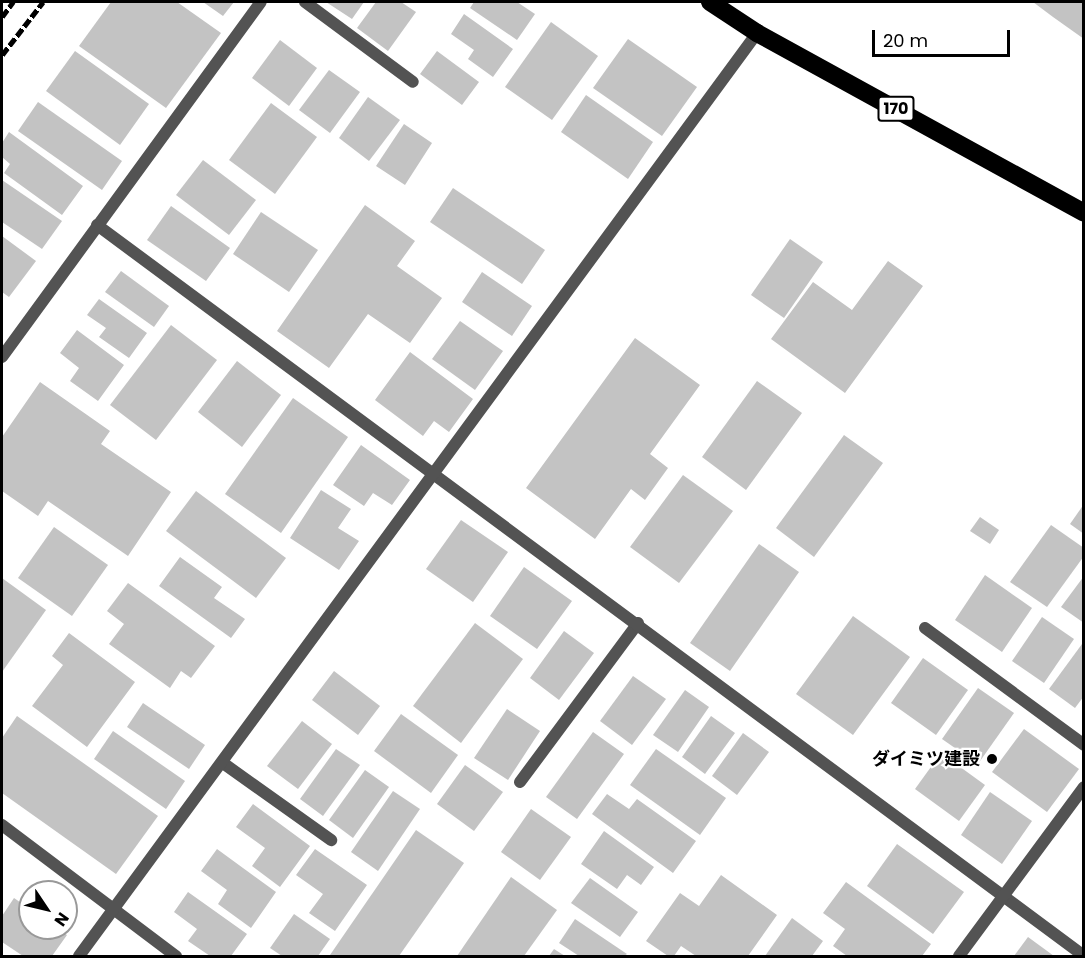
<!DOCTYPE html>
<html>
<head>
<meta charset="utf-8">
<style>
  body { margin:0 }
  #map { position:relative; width:1085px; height:958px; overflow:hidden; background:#fff; font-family:Poppins,"Noto Sans JP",sans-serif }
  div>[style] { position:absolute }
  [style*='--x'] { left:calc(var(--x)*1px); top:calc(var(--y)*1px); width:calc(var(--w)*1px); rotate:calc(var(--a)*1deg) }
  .building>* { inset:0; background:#c3c3c3 }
  .lane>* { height:12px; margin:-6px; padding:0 6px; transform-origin:6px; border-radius:6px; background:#535353 }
  .street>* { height:12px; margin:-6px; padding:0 6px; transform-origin:6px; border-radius:6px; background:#535353 }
  .highway>* { height:18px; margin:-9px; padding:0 9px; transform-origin:9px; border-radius:9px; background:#000 }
  .rail>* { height:4.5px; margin-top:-2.25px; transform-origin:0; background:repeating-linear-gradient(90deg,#000 0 9px,transparent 0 12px) }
  .dots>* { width:16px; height:16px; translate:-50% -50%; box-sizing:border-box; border:3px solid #fff; border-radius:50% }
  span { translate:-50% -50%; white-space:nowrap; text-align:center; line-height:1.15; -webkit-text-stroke:4.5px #fff; paint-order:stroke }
  .shield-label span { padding:2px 4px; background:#fff; border:2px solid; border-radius:4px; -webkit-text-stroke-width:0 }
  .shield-label { font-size:16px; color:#000; font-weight:700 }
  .poi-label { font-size:18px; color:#000; font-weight:700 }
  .right { translate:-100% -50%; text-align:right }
  .frame { position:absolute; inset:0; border:3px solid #000; pointer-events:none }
  .north { position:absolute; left:18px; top:880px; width:60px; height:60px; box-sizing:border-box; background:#fff; border:2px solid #999; border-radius:50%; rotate:125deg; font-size:16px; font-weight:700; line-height:24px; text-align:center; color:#000 }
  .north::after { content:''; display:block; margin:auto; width:21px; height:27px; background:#000; clip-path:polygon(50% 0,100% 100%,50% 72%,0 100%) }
  .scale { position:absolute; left:872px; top:30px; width:138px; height:27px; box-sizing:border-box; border:3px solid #000; border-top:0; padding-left:8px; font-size:18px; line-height:21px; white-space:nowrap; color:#000; -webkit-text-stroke:4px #fff; paint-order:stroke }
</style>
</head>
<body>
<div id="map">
  <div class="building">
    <div style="clip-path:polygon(111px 2px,177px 2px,221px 33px,166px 108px,79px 46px)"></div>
    <div style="clip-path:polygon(203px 2px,234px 2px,223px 16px)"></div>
    <div style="clip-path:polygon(326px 2px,364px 2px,352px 19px)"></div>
    <div style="clip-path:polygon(376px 2px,401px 2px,416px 12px,388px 51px,357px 28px)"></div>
    <div style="clip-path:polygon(474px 2px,517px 2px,535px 14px,517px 40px,470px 8px)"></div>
    <div style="clip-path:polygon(1033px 2px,1084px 2px,1084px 39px,1053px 17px)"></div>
    <div style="clip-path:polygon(464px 14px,513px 49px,493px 77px,468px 59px,474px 50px,451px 34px)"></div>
    <div style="clip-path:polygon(551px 22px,598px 56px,552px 120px,505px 87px)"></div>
    <div style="clip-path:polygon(628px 39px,697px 87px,662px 136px,593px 88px)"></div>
    <div style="clip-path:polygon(280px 40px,317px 68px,289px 106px,252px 78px)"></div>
    <div style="clip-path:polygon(75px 51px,149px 104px,120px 145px,46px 91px)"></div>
    <div style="clip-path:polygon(437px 51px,479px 82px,462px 105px,420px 74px)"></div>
    <div style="clip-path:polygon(329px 70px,360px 92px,330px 133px,299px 110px)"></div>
    <div style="clip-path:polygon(586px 95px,653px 142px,628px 179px,561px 132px)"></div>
    <div style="clip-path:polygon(368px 97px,400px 120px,369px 161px,339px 138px)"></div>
    <div style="clip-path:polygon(38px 102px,122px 161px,102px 190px,18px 131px)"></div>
    <div style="clip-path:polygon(271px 103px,317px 137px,275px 194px,229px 160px)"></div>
    <div style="clip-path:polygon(404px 124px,432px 143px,405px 185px,376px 166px)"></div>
    <div style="clip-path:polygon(9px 132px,83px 186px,62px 215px,4px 173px,10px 164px,2px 157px,2px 143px)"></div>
    <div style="clip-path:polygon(203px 160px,256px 200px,229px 235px,176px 195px)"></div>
    <div style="clip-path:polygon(2px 180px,62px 221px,42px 249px,2px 222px)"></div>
    <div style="clip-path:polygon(453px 188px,545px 250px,522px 284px,430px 222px)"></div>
    <div style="clip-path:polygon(365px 205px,415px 241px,397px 266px,442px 298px,410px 343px,368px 314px,329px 368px,277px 331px)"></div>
    <div style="clip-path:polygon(171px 206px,230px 248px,206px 281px,147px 240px)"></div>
    <div style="clip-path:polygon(261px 212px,318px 250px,289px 292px,233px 254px)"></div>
    <div style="clip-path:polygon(2px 236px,36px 261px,9px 297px,2px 292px)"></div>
    <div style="clip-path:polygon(790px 239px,823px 262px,784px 318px,751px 295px)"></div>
    <div style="clip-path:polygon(888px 261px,923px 286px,845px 393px,771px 339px,813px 282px,852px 310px)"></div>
    <div style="clip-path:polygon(121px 271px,169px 306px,154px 327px,105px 292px)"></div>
    <div style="clip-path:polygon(482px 272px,532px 306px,512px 336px,462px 302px)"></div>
    <div style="clip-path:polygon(99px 299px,147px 333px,129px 358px,99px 337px,106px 328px,87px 315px)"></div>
    <div style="clip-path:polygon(460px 321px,503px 351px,475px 390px,432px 359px)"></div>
    <div style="clip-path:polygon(171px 325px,217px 360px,156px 440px,110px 405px)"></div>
    <div style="clip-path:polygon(77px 330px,124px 365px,98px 401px,70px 381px,79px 368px,60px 353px)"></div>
    <div style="clip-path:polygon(635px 338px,700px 385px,650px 454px,668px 468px,645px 500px,631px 489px,595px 539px,526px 488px)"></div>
    <div style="clip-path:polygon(410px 352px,473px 399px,449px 432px,434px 421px,423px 436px,375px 400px)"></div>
    <div style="clip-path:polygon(237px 361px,281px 395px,242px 447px,198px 412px)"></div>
    <div style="clip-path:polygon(757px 381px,802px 413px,746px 490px,702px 457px)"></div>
    <div style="clip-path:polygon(40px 382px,110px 431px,101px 444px,171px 492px,128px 556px,48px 501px,38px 516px,2px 491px,2px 437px)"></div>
    <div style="clip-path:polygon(293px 398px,348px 437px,281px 533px,225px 494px)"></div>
    <div style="clip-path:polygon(844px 435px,883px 463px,814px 557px,776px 528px)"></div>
    <div style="clip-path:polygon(361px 445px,410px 480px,392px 505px,373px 493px,364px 506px,333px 485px)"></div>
    <div style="clip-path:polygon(683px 475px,733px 511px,679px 583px,630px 547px)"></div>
    <div style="clip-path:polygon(321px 490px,351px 509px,338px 528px,359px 541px,339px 570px,290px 538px)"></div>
    <div style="clip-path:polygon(196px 491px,286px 558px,256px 598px,166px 531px)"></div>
    <div style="clip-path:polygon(1084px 504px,1084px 534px,1070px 524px)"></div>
    <div style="clip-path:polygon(980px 517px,999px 530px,990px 544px,970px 531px)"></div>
    <div style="clip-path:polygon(461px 520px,508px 552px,473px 602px,426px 569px)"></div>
    <div style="clip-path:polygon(1051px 525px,1084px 548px,1084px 556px,1047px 607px,1010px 582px)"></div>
    <div style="clip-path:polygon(54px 527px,108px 565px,72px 616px,18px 578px)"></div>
    <div style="clip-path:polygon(759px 544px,799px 572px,730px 671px,690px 643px)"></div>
    <div style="clip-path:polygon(180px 557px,222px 587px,214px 598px,245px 619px,231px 638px,159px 586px)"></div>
    <div style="clip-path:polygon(524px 567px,572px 601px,537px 649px,490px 616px)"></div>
    <div style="clip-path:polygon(985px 575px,1032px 608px,1002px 652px,955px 620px)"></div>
    <div style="clip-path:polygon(1084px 576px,1084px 623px,1061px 607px)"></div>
    <div style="clip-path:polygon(2px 578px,46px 610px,2px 672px)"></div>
    <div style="clip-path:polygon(128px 583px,215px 646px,191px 678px,181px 671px,170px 688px,109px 644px,124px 624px,107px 611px)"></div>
    <div style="clip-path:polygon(853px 616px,910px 657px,853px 735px,796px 694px)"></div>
    <div style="clip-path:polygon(1042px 617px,1074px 639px,1044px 683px,1012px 661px)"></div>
    <div style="clip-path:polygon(475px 623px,523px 659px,461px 743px,413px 706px)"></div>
    <div style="clip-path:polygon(564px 631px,594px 653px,559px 700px,530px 678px)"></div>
    <div style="clip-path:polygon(69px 633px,135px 682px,87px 747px,32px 706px,63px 665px,52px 656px)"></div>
    <div style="clip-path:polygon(1082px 644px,1084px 696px,1075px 708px,1049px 689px)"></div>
    <div style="clip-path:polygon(923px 658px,968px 690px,936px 735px,891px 703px)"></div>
    <div style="clip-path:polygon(334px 671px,380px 706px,358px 735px,312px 700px)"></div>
    <div style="clip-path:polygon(633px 676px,666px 699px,632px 745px,600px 721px)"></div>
    <div style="clip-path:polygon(978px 688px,1014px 713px,978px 764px,942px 739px)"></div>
    <div style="clip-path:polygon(685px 690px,709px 707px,678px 752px,653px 735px)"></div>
    <div style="clip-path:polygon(143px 703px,205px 745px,189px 769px,127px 727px)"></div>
    <div style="clip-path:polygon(507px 709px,540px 731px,508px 780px,474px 758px)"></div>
    <div style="clip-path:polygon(401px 714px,458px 755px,431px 793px,374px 751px)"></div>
    <div style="clip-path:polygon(17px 716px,158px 816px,116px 874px,2px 793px,2px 738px)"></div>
    <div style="clip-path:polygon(711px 716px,735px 733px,705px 774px,682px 757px)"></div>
    <div style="clip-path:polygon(302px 721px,332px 744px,298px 789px,267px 766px)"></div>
    <div style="clip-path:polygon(1024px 729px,1079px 769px,1047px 812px,992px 772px)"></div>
    <div style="clip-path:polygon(113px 731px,185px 781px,166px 809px,94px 759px)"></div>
    <div style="clip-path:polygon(593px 732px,624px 754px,577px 819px,546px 797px)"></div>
    <div style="clip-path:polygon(743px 733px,769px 752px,737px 795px,712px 776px)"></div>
    <div style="clip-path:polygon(336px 749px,360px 765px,323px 816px,300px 799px)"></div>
    <div style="clip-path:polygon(656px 749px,726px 798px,700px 835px,630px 785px)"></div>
    <div style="clip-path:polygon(941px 753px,985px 785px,959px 821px,915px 789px)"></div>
    <div style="clip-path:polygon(465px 765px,503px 792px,474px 831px,437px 804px)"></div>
    <div style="clip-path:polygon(365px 770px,389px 787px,353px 838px,329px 820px)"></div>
    <div style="clip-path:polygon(393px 791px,420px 809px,378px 871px,351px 852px)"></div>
    <div style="clip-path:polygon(990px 792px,1032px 821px,1002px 864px,961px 835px)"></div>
    <div style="clip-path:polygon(607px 794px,629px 809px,637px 799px,696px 841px,673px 873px,592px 814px)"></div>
    <div style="clip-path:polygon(253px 804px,310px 846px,280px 887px,252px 866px,265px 848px,236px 827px)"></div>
    <div style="clip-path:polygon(531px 809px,571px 837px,540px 880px,501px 852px)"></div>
    <div style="clip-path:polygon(416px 830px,464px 863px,399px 956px,333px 956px,330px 955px)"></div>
    <div style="clip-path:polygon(604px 831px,654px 867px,641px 885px,627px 875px,617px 889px,581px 864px)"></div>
    <div style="clip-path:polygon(897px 844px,964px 892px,933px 934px,867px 886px)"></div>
    <div style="clip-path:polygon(217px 849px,276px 892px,251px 928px,218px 904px,227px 890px,201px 871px)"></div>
    <div style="clip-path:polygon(315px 849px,367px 885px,335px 931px,309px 913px,323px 894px,296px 875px)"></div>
    <div style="clip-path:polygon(721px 875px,777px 915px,748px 956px,696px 956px,681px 946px,674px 956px,668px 956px,646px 941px,680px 893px,699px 906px)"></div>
    <div style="clip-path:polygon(511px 877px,557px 910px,524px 956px,457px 956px)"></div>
    <div style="clip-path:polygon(590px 878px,638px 912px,620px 937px,571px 903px)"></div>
    <div style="clip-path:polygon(846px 882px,931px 944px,922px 956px,847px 956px,833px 946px,845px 929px,823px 913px)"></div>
    <div style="clip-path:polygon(188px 892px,247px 934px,231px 956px,210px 956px,188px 941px,197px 929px,174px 912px)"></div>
    <div style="clip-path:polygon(14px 898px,30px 909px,30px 928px,57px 928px,67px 935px,52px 956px,23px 956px,2px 942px,2px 916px)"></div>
    <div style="clip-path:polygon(294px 914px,330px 939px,318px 956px,282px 956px,270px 948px)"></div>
    <div style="clip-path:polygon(792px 918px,823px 941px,812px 956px,765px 956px)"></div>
    <div style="clip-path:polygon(575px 919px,627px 954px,624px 956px,579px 956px,559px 943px)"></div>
    <div style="clip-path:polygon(1028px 937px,1054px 956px,1014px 956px)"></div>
    <div style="clip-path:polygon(554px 949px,565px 956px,549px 956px)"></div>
  </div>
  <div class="lane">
    <div style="--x:925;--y:628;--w:197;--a:36.3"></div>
    <div style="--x:223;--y:763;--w:133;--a:35.5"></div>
    <div style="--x:520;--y:782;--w:198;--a:-53.4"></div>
  </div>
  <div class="street">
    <div style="--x:305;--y:2;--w:134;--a:36.5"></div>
    <div style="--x:97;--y:225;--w:1228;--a:36.52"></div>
    <div style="--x:2;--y:357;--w:439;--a:-53.9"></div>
    <div style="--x:2;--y:825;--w:218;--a:37"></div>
    <div style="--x:79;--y:956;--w:1145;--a:-53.7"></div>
    <div style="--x:959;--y:956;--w:210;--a:-53.5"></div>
  </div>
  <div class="highway">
    <div style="--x:710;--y:2;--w:56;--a:33.4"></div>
    <div style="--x:757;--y:33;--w:373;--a:28.8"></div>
  </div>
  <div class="rail">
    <div style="--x:2;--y:17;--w:19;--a:-54"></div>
    <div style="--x:2;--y:55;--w:67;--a:-52.3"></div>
  </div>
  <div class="dots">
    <div style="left:992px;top:759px;background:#000"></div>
  </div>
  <div class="shield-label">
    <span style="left:896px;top:109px">170</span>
  </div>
  <div class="poi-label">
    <span class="right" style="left:980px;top:759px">ダイミツ建設</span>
  </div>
  <div class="frame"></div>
  <div class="north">N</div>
  <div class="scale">20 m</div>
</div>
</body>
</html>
